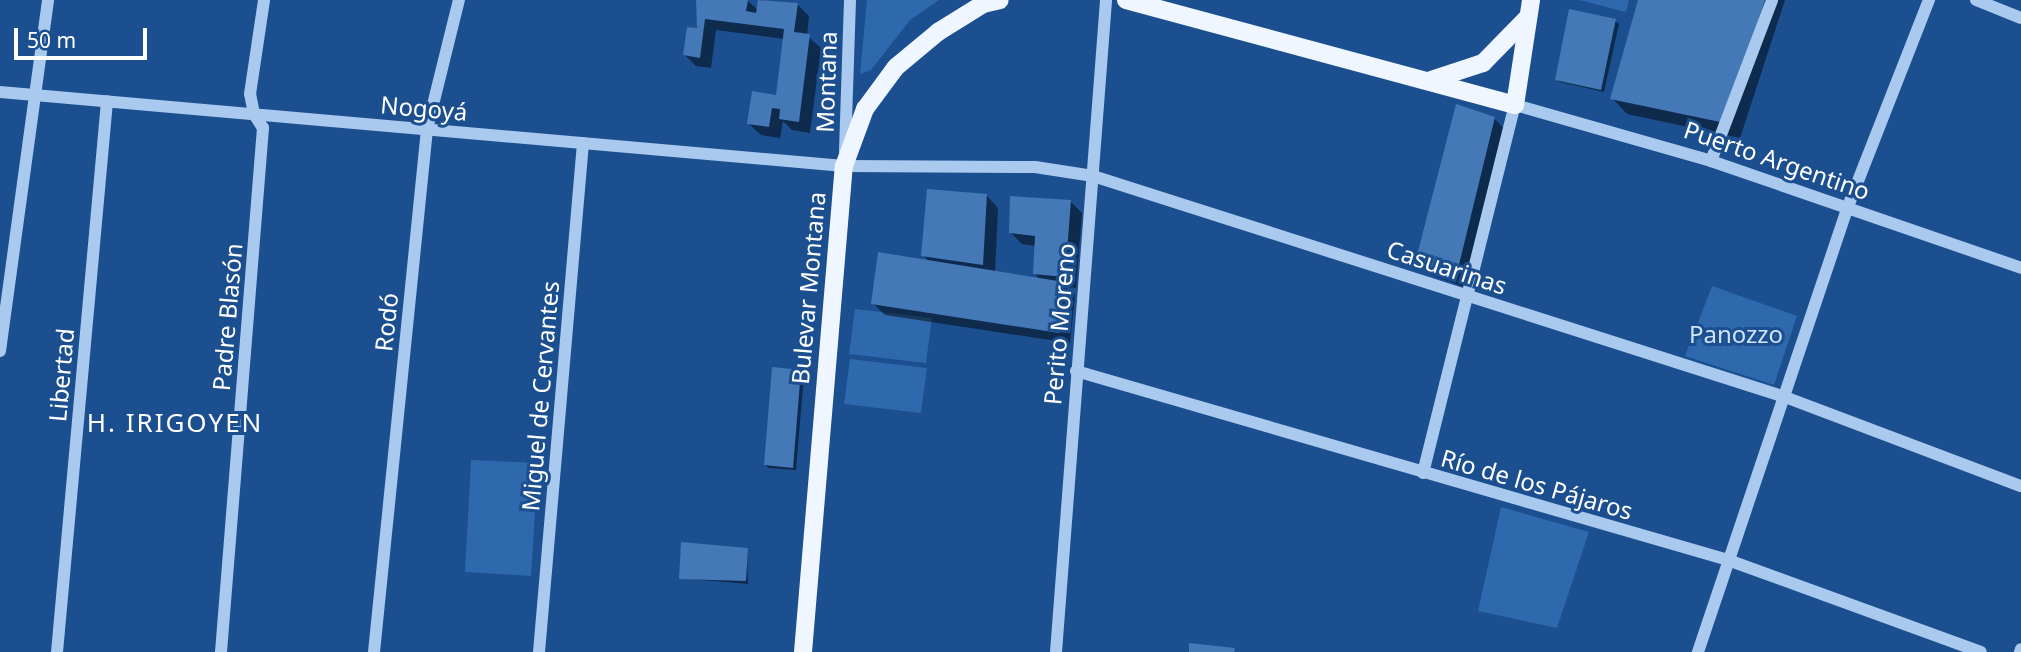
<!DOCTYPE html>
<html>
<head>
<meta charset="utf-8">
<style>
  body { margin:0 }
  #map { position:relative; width:2021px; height:652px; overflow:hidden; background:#1b4f8f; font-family:"Noto Sans",sans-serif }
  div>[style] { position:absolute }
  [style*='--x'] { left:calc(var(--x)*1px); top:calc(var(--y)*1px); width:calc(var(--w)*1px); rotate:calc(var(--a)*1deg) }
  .green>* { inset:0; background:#2e69ad }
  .shadow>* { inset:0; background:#0007 }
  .building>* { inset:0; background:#4478b7 }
  .minor>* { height:12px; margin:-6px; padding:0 6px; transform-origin:6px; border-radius:6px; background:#a9c9ee }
  .major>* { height:18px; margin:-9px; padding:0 9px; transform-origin:9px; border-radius:9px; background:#f0f6ff }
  span { translate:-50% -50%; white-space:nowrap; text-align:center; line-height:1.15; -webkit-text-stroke:6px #1b4f8f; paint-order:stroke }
  .street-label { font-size:24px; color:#fff }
  .park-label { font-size:24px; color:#cfe3fa }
  .neighbourhood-label { font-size:26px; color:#fff; letter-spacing:2px }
  .scale { position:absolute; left:14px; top:28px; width:133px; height:32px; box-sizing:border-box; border:4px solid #fff; border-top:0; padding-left:9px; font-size:21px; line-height:24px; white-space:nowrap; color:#fff; -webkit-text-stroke:5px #1b4f8f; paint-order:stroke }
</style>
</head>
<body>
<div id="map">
  <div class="green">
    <div style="clip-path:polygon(867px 0,939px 0,910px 20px,871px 70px,860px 74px)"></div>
    <div style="clip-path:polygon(1579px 0,1629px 0,1626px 12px)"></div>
    <div style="clip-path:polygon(1712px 286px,1797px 316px,1774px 385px,1685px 356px)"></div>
    <div style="clip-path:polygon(855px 309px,932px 318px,926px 363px,849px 354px)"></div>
    <div style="clip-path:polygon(850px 359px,927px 368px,921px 413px,844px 404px)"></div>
    <div style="clip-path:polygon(471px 460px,538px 463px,531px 576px,465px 572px)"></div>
    <div style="clip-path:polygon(1501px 507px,1589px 532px,1557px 628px,1478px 611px)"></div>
  </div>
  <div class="shadow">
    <div style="clip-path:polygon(699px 0,747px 0,758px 10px,759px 0,798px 5px,809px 16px,807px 36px,821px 48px,810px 133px,792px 130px,783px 121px,780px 138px,761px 135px,749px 124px,777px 97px,785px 39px,716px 30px,711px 68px,696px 66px,685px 55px,699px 30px)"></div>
    <div style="clip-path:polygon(1640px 0,1785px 0,1740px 138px,1627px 114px,1612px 98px)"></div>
    <div style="clip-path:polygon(1615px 21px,1619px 24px,1604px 92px,1560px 82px,1557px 79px)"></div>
    <div style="clip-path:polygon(1494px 118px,1505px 130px,1467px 288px,1429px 274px,1417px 262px)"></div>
    <div style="clip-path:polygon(987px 196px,998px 208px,995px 273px,1041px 280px,1034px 273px,1036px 246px,1022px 244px,1010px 232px,1070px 201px,1082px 213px,1076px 288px,1066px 287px,1075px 295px,1070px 343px,885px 315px,873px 303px,930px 262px,923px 255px)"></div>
    <div style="clip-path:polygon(800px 371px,804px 375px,796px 470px,769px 468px,765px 465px)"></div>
    <div style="clip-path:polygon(747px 550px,748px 584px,680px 578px)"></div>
  </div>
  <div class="building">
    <div style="clip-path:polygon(696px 0,748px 0,746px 11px,756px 13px,758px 0,798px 3px,794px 32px,810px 34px,799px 122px,779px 119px,780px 109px,772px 108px,769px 127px,747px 124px,752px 91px,776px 95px,784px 29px,705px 19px,700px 58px,683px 55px,687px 27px,697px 28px)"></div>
    <div style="clip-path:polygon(1638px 0,1765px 0,1725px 123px,1610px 99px)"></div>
    <div style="clip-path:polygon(1569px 9px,1616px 19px,1601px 90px,1555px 80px)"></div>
    <div style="clip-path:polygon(1456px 104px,1495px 117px,1456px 277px,1415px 263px)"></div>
    <div style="clip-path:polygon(927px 189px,987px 194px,983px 265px,921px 256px)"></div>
    <div style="clip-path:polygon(1010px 196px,1071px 200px,1065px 277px,1033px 274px,1035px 236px,1009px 233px)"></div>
    <div style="clip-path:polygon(878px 252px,1064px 282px,1059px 333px,871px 304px)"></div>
    <div style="clip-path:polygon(772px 367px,801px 370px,793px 468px,764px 465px)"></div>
    <div style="clip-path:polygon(681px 542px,748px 548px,746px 581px,679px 579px)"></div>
    <div style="clip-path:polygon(1189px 643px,1235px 648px,1234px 652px,1189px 652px)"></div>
  </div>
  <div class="minor">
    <div style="--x:1976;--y:0;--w:48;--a:21.8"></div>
    <div style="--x:0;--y:92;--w:847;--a:5.01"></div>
    <div style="--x:844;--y:166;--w:191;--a:0.3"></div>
    <div style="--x:1035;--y:167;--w:59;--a:8.8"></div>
    <div style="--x:1093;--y:176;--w:726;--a:17.71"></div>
    <div style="--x:1785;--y:397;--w:252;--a:20.7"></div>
    <div style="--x:845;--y:151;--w:151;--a:-88.1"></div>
    <div style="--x:1711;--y:161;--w:172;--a:-69.2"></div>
    <div style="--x:0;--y:351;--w:354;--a:-82.2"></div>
    <div style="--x:1076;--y:371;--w:679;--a:16.17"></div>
    <div style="--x:1728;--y:560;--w:269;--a:20"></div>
    <div style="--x:1423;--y:473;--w:379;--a:-76"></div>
    <div style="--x:1515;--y:105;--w:204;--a:15.9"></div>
    <div style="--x:1711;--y:161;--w:328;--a:19"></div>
    <div style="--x:57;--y:652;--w:553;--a:-84.81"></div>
    <div style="--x:221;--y:652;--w:526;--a:-85.42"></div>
    <div style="--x:263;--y:128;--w:17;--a:-123"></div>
    <div style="--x:254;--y:114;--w:20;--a:-101"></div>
    <div style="--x:250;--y:94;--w:95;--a:-81.5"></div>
    <div style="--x:374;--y:652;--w:526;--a:-84.21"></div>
    <div style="--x:427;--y:129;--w:133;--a:-76.1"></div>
    <div style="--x:539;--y:652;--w:511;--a:-85.06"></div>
    <div style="--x:1056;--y:652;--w:654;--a:-85.61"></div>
    <div style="--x:1698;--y:652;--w:467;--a:-71.4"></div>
    <div style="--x:1847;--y:209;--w:225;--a:-68.6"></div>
    <div style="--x:2020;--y:652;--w:3;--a:-72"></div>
  </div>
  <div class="major">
    <div style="--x:1126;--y:0;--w:403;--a:15.1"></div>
    <div style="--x:1515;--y:105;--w:106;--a:-81.3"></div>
    <div style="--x:1431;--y:80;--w:55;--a:-18.1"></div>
    <div style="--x:1483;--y:63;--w:64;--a:-45.6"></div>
    <div style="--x:803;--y:652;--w:488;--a:-85.2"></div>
    <div style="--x:844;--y:166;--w:61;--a:-69.8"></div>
    <div style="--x:865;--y:109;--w:52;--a:-53.6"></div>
    <div style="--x:896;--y:67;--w:55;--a:-39.8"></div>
    <div style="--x:938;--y:32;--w:53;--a:-31.9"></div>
    <div style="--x:983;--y:4;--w:17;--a:-13"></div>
  </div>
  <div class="street-label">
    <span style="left:826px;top:82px;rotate:-88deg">Montana</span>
    <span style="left:424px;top:108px;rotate:5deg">Nogoyá</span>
    <span style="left:1777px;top:160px;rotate:19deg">Puerto Argentino</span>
    <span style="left:1447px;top:267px;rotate:18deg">Casuarinas</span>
    <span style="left:808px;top:288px;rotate:-85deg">Bulevar Montana</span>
    <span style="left:227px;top:317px;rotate:-85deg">Padre Blasón</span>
    <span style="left:386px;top:322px;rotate:-84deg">Rodó</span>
    <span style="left:1059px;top:324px;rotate:-85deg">Perito Moreno</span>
    <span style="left:61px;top:375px;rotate:-85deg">Libertad</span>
    <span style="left:540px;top:396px;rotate:-85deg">Miguel de Cervantes</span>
    <span style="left:1537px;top:484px;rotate:16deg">Río de los Pájaros</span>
  </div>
  <div class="park-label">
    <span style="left:1736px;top:334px">Panozzo</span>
  </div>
  <div class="neighbourhood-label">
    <span style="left:175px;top:423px">H. IRIGOYEN</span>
  </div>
  <div class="scale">50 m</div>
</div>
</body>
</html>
